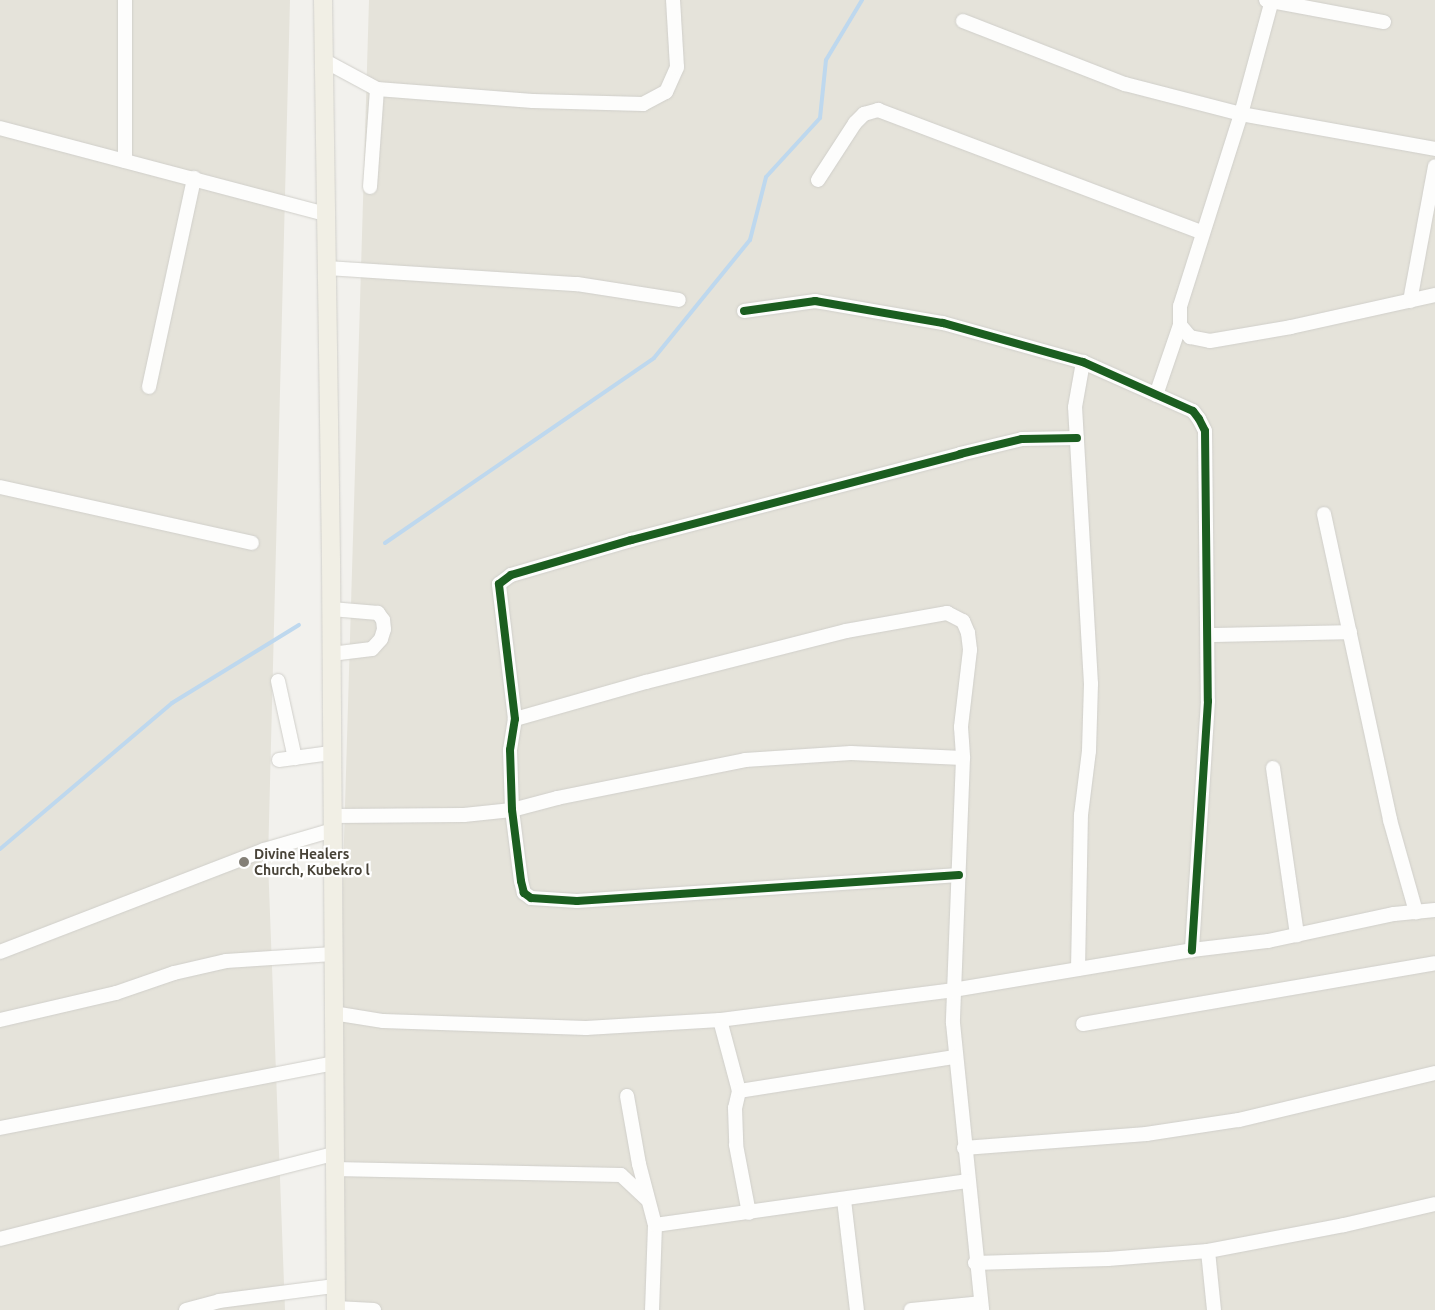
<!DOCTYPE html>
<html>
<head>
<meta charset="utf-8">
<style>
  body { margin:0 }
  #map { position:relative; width:1435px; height:1310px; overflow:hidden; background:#f2f1ed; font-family:Ubuntu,sans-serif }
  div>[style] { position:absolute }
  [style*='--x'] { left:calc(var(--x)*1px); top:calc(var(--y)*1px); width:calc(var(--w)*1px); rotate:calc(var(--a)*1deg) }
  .residential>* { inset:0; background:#e5e3da }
  .stream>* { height:4px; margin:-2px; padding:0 2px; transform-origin:2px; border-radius:2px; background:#bed8ee }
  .roads { filter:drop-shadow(0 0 1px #d0cfca) drop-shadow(0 0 1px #d0cfca) }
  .minor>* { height:14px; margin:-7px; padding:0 7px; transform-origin:7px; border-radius:7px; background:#fdfdfc }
  .major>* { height:18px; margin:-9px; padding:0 9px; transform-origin:9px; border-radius:9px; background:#f1efe5 }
  .cycleway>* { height:8px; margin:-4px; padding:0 4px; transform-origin:4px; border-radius:4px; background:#1b5e20 }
  .dots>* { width:14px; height:14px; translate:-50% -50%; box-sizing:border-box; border:2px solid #fff; border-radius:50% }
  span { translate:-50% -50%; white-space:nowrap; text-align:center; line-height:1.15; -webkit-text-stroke:4.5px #fff; paint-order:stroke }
  .poi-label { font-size:14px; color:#484338; font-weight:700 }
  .left { translate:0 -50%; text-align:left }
</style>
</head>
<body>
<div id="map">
  <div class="residential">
    <div style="clip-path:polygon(0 0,290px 0,268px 861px,285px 1310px,0 1310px)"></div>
    <div style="clip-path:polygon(369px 0,1435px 0,1435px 1310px,330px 1310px)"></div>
  </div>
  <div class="stream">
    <div style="--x:385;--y:543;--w:326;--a:-34.5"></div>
    <div style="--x:654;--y:358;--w:152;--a:-50.9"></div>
    <div style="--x:750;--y:240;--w:65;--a:-75.7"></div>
    <div style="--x:766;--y:177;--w:80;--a:-47.5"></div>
    <div style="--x:820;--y:118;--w:58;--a:-84.1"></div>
    <div style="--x:826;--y:60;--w:70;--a:-59"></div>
    <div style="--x:0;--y:849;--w:226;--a:-40.3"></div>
    <div style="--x:172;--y:703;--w:149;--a:-31.6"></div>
  </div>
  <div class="roads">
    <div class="minor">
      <div style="--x:125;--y:0;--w:161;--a:90"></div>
      <div style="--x:1266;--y:0;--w:120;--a:10.6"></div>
      <div style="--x:1272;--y:0;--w:118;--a:105.2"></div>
      <div style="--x:1241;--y:114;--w:201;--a:107.6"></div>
      <div style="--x:1180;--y:306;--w:19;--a:90"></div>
      <div style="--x:1180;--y:325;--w:16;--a:50"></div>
      <div style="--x:1190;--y:337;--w:20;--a:11"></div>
      <div style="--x:1210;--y:341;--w:82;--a:-9.8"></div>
      <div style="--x:1291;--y:327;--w:148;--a:-12.5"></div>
      <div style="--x:963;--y:21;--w:174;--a:21.3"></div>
      <div style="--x:1125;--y:84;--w:120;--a:14.5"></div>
      <div style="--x:1241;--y:114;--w:197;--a:10.2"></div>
      <div style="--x:325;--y:61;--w:59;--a:28.3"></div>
      <div style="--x:377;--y:89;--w:156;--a:4.4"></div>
      <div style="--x:533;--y:101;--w:110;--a:1.6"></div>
      <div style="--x:643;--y:104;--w:26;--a:-28"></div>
      <div style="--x:666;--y:92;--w:27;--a:-66"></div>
      <div style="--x:677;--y:67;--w:67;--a:-93.4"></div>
      <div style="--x:0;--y:128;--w:337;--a:14.8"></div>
      <div style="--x:818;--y:180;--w:68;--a:-57"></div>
      <div style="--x:855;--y:123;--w:13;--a:-45"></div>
      <div style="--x:864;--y:114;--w:15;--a:-16"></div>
      <div style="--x:878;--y:110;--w:347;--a:20.7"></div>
      <div style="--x:370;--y:187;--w:98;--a:-85.9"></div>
      <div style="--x:327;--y:268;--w:251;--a:3.7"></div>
      <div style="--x:577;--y:284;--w:103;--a:8.9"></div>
      <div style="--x:1410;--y:301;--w:137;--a:-79.5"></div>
      <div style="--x:744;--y:311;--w:72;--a:-8"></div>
      <div style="--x:815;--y:301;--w:130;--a:9.8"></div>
      <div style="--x:943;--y:323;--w:145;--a:15.6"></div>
      <div style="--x:1083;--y:362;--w:120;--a:24"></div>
      <div style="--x:1193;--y:411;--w:10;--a:53"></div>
      <div style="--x:1199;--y:419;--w:13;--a:63"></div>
      <div style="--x:1205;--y:431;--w:270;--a:89.4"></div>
      <div style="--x:1208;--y:701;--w:250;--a:93.7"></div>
      <div style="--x:149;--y:387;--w:214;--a:-77.8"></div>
      <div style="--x:1156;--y:395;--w:74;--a:-71.1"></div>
      <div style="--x:0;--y:487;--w:258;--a:12.5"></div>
      <div style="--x:1324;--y:514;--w:313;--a:77.8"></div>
      <div style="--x:1390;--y:820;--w:96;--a:74.2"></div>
      <div style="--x:1209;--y:635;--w:141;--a:-1.2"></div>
      <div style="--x:331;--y:654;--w:41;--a:-7"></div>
      <div style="--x:372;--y:649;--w:13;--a:-48"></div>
      <div style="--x:381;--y:639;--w:10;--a:-73"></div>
      <div style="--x:384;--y:629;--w:9;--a:-96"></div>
      <div style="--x:383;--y:620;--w:9;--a:-126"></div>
      <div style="--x:378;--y:613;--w:47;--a:-175.1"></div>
      <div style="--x:278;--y:681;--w:79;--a:77.6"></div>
      <div style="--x:515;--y:719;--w:136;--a:-15.8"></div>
      <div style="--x:646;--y:682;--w:206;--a:-14.3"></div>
      <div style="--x:846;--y:631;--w:103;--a:-10.1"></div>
      <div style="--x:947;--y:613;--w:18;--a:27"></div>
      <div style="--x:963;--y:621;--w:13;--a:67"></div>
      <div style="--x:968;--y:633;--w:17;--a:83"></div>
      <div style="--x:970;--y:650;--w:78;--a:96.7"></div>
      <div style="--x:961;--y:727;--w:31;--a:86"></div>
      <div style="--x:963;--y:758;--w:265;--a:92.2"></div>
      <div style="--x:953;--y:1023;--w:288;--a:84.2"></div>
      <div style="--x:279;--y:760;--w:52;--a:-7.7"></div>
      <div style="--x:1273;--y:768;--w:169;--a:81.8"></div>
      <div style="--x:333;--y:816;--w:131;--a:-0.4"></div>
      <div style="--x:464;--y:815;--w:48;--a:-5.9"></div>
      <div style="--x:512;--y:810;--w:47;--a:-14.9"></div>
      <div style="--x:557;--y:798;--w:192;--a:-11.4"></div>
      <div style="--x:745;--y:760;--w:106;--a:-3.8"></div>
      <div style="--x:851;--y:753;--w:112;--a:2.6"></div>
      <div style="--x:959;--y:875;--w:383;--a:176.1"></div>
      <div style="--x:577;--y:901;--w:46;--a:-176.3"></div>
      <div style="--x:531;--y:898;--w:9;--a:-144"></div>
      <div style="--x:524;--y:893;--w:12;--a:-104"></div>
      <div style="--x:521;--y:881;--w:72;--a:-97.2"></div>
      <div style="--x:512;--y:810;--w:60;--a:-91.9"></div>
      <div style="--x:510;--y:750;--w:31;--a:-81"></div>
      <div style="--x:515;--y:719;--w:136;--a:-96.8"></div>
      <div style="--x:499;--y:584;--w:15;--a:-37"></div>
      <div style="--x:511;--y:575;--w:125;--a:-16.3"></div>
      <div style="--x:631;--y:540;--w:340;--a:-14.6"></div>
      <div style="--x:960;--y:454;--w:64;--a:-13.6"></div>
      <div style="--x:1022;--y:439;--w:55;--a:-1"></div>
      <div style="--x:0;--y:952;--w:283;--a:-21.1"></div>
      <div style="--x:264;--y:850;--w:72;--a:-16.2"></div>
      <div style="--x:1078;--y:969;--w:154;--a:-88.9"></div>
      <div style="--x:1081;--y:815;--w:64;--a:-82.9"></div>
      <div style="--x:1089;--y:751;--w:67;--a:-88.3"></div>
      <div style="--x:1091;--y:684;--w:277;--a:-93.3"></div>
      <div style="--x:1075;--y:407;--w:46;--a:-79.9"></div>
      <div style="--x:333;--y:1013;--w:51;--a:9.1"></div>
      <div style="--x:383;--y:1021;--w:203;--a:2"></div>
      <div style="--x:586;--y:1028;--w:134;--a:-3.4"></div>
      <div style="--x:720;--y:1020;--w:235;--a:-7.3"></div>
      <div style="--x:953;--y:990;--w:242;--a:-9.5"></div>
      <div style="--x:1192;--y:950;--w:77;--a:-6.8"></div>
      <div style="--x:1268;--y:941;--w:129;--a:-12.1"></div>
      <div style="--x:1394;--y:914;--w:41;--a:-5.6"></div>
      <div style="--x:0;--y:1020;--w:119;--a:-13.1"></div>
      <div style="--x:116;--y:993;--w:61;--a:-19"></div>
      <div style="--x:174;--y:973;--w:53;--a:-13"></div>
      <div style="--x:226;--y:961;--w:107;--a:-3.7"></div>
      <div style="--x:720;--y:1020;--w:73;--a:75"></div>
      <div style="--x:739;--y:1091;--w:17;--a:103"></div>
      <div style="--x:735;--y:1108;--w:37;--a:88"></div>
      <div style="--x:736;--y:1145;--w:69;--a:79.2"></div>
      <div style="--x:1083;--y:1024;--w:357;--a:-9.8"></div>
      <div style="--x:739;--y:1091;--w:218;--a:-9"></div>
      <div style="--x:627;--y:1096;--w:69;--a:80"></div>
      <div style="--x:639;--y:1164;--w:63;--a:75.3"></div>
      <div style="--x:655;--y:1225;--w:85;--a:92"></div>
      <div style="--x:0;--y:1128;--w:340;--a:-11"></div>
      <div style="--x:964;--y:1148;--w:183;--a:-4.4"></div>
      <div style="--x:1146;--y:1134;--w:94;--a:-8.6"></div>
      <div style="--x:1239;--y:1120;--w:202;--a:-13.5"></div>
      <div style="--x:334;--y:1169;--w:287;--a:1.2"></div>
      <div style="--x:621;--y:1175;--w:35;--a:43"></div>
      <div style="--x:844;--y:1200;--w:111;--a:83.3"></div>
      <div style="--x:655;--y:1225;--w:315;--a:-8"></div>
      <div style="--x:0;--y:1239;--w:345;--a:-14.3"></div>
      <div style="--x:1208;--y:1251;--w:59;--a:84.2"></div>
      <div style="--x:975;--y:1263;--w:133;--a:-1.7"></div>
      <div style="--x:1108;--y:1259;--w:100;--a:-4.6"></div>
      <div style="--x:1208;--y:1251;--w:138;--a:-10.8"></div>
      <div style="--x:1344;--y:1225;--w:93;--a:-13"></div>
      <div style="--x:336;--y:1308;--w:38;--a:3"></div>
      <div style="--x:186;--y:1310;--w:34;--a:-15"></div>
      <div style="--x:219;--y:1301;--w:117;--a:-7.4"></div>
      <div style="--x:911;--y:1310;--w:70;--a:-5.7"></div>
    </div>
    <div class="major">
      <div style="--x:323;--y:0;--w:562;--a:89.18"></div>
      <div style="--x:331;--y:562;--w:748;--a:89.62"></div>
    </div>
  </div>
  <div class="cycleway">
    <div style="--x:744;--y:311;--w:72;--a:-8"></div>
    <div style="--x:815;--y:301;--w:130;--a:9.8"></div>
    <div style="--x:943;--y:323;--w:145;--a:15.6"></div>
    <div style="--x:1083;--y:362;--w:120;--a:24"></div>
    <div style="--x:1193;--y:411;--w:10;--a:53"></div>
    <div style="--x:1199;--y:419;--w:13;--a:63"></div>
    <div style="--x:1205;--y:431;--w:270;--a:89.4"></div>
    <div style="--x:1208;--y:701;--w:250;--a:93.7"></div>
    <div style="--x:959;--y:875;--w:383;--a:176.1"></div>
    <div style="--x:577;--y:901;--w:46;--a:-176.3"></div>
    <div style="--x:531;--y:898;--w:9;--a:-144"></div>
    <div style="--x:524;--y:893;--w:12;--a:-104"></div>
    <div style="--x:521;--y:881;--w:72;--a:-97.2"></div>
    <div style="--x:512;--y:810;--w:60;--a:-91.9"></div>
    <div style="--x:510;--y:750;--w:31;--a:-81"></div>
    <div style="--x:515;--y:719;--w:136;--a:-96.8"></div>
    <div style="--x:499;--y:584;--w:15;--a:-37"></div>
    <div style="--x:511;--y:575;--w:125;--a:-16.3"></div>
    <div style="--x:631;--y:540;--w:340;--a:-14.6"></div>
    <div style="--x:960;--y:454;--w:64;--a:-13.6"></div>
    <div style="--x:1022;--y:439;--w:55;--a:-1"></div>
  </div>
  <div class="dots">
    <div style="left:244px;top:862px;background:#848077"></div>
  </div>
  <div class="poi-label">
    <span class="left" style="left:254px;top:862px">Divine Healers<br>Church, Kubekro l</span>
  </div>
</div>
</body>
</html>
